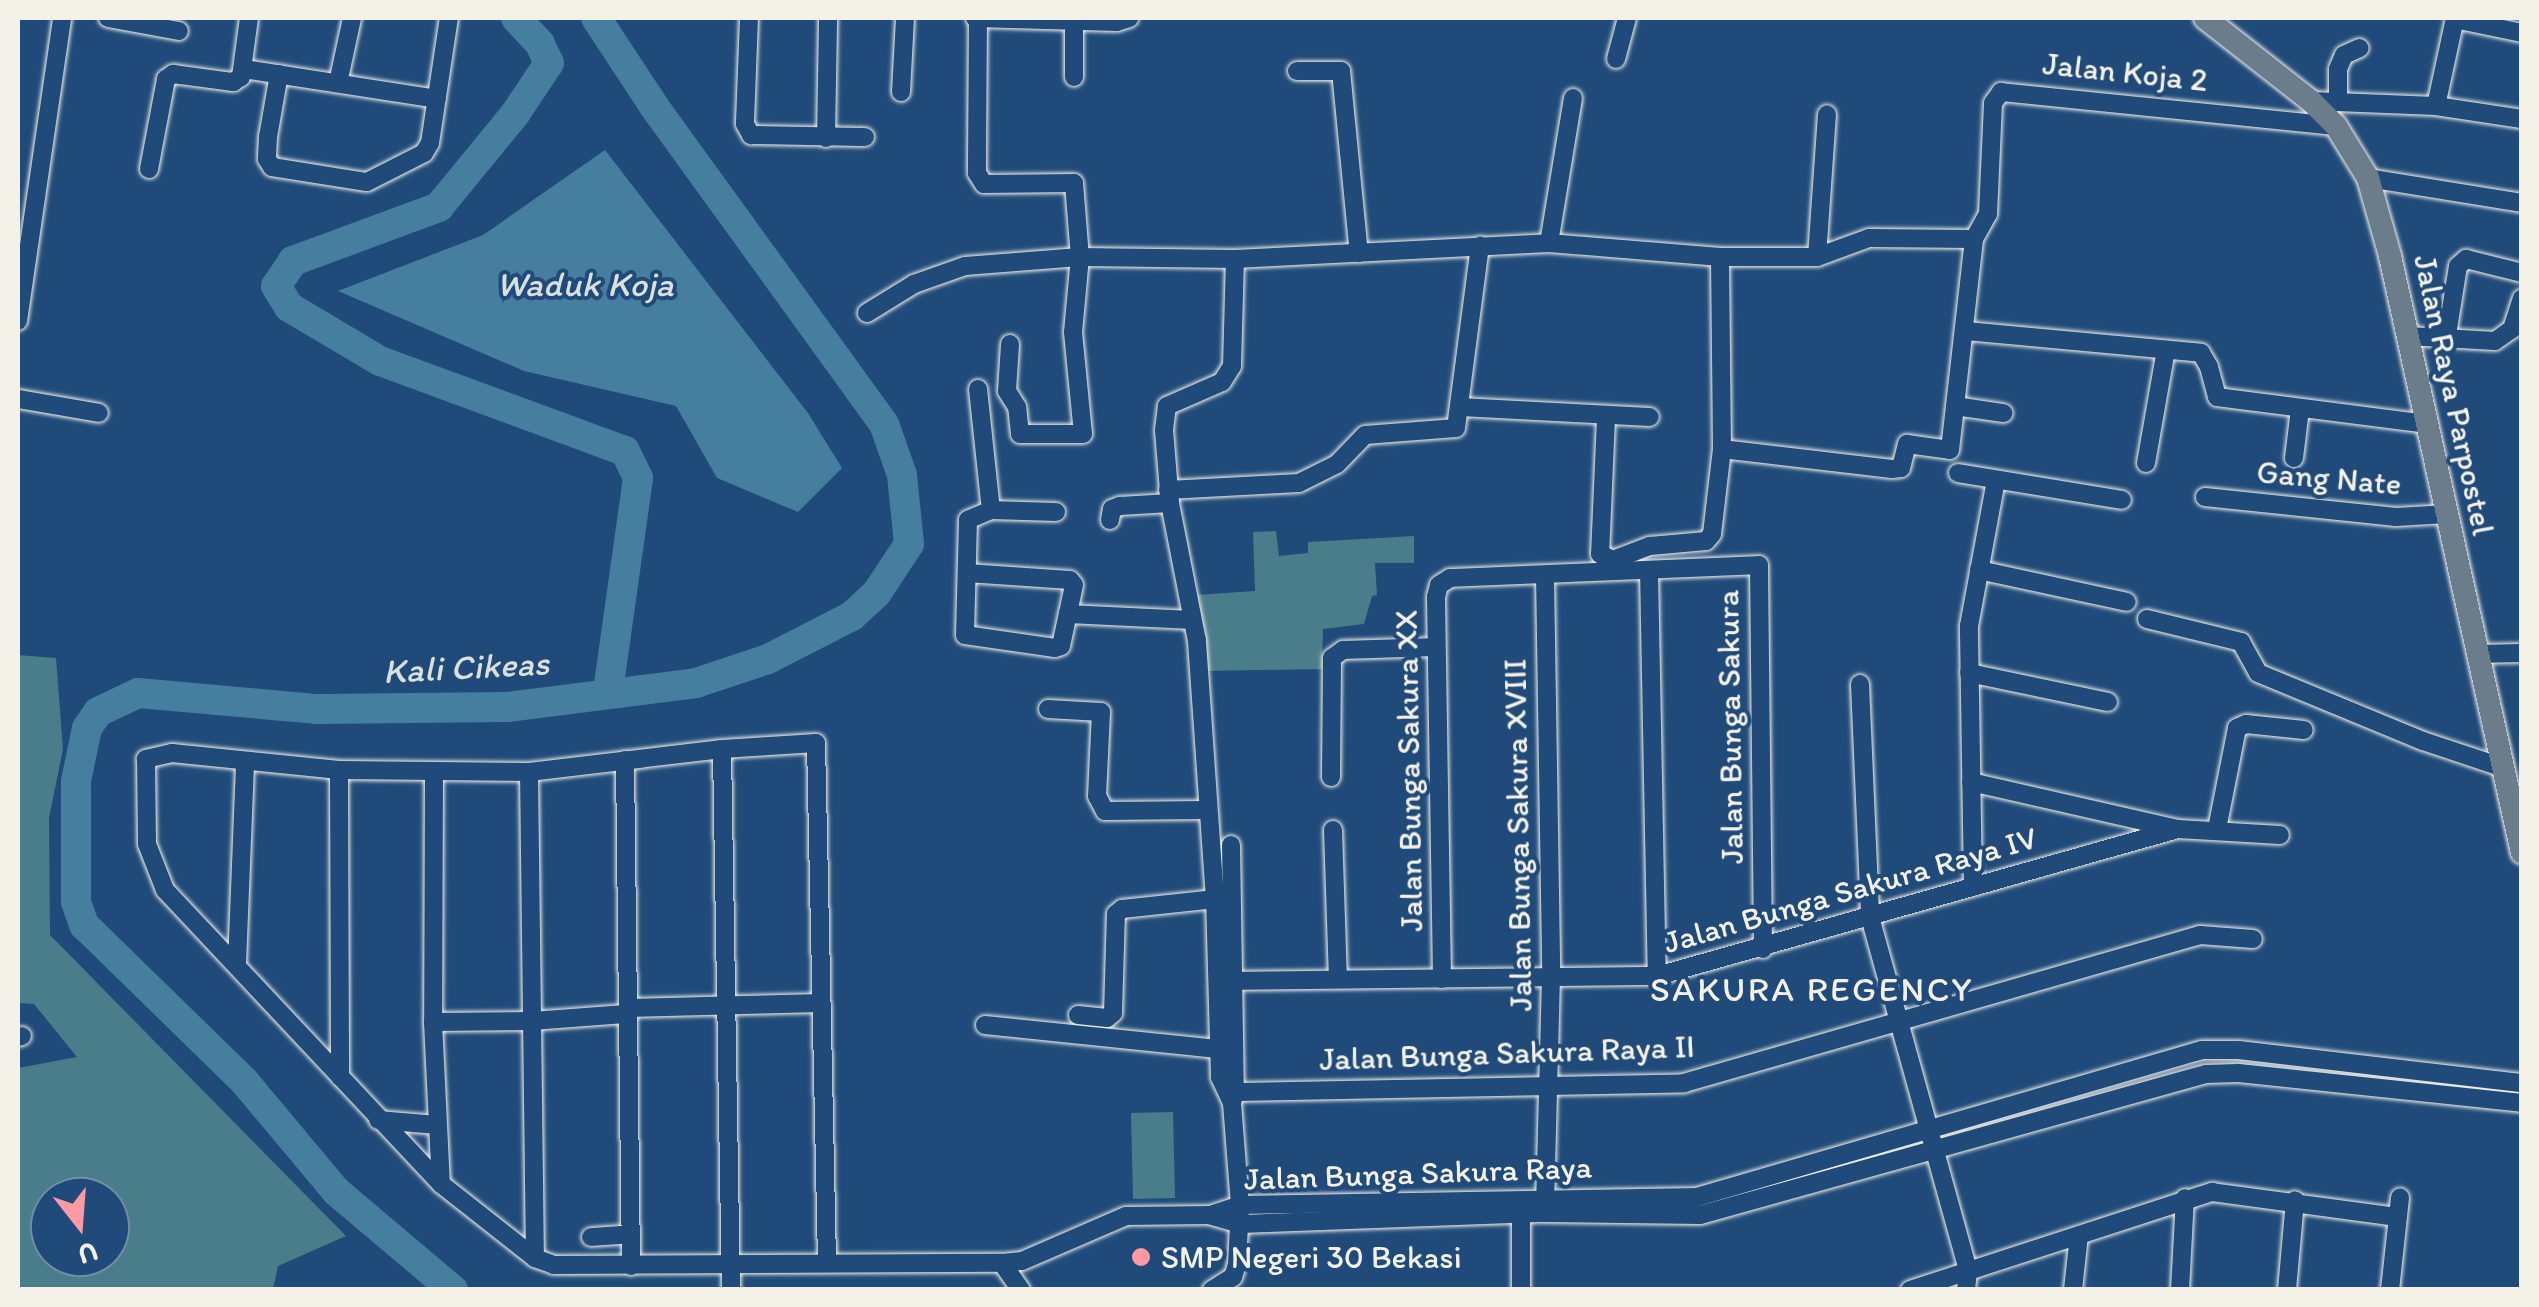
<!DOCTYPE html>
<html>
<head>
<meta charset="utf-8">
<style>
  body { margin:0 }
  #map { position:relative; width:2539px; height:1307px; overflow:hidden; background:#1f4a7a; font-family:Itim,sans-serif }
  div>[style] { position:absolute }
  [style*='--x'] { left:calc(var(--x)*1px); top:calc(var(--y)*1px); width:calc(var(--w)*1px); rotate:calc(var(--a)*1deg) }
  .green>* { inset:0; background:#4a7d8a }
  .water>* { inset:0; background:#467e9f }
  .river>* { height:30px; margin:-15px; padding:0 15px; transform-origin:15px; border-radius:15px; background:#467e9f }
  .roads { filter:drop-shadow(0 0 2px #f4f1e8) drop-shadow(0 0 2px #f4f1e8) }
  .minor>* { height:18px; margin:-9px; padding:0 9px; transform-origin:9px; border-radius:9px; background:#1f4a7a }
  .major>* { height:22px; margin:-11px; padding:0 11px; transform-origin:11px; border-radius:11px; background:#6b7d8b }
  .dots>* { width:28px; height:28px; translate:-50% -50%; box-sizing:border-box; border:5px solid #1f4a7a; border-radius:50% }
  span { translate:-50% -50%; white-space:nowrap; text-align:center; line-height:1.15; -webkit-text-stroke:8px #1f4a7a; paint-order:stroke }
  .street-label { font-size:32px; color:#f4f1e8 }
  .poi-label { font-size:32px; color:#f4f1e8 }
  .left { translate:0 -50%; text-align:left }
  .water-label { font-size:35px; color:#dae0dd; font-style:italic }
  .neighbourhood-label { font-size:35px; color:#f4f1e8; letter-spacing:2.5px }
  .frame { position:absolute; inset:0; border:20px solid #f4f1e8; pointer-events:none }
  .north { position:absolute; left:30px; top:1177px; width:100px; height:100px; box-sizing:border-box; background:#1f4a7a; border:2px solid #748da6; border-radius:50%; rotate:163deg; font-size:28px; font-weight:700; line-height:40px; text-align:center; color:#f4f1e8 }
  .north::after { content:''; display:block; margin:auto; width:35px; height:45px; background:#ff9aa2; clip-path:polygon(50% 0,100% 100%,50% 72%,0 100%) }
</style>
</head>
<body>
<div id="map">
  <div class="green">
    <div style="clip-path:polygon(1276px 531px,1279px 556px,1308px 553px,1308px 542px,1414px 536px,1414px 563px,1375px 563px,1377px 595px,1372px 596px,1364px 624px,1323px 629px,1322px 669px,1206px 671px,1206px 637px,1195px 595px,1255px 591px,1253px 532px)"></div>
    <div style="clip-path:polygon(evenodd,18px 655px,56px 658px,63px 749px,49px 818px,50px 935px,346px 1236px,278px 1266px,273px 1289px,18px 1289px,18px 1068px,77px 1057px,34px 1004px,18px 1003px,18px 655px,50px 1197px,110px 1197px,110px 1257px,50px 1257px,50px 1197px)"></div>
    <div style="clip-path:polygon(1173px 1112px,1175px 1198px,1133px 1199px,1131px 1113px)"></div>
  </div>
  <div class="water">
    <div style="clip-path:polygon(605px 150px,808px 413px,842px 468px,798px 512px,717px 478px,676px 406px,524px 371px,338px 291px,483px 235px)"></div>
  </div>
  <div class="river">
    <div style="--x:516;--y:18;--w:35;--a:47"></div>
    <div style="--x:540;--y:44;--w:21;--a:65"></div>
    <div style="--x:549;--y:63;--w:61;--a:123.7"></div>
    <div style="--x:515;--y:114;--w:120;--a:129.3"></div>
    <div style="--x:439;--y:207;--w:156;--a:159.7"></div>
    <div style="--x:293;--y:261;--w:30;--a:124"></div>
    <div style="--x:276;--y:286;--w:25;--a:58"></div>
    <div style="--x:289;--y:307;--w:106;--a:30.7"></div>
    <div style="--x:380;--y:361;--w:261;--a:20.2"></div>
    <div style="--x:625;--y:451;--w:30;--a:64"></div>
    <div style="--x:638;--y:478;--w:216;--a:98"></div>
    <div style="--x:453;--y:1290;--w:153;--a:-139.8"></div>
    <div style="--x:336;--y:1191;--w:143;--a:-129.9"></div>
    <div style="--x:244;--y:1081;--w:223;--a:-135.7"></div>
    <div style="--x:84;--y:925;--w:24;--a:-109"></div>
    <div style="--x:76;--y:902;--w:121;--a:-90"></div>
    <div style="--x:76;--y:781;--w:54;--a:-78.3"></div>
    <div style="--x:87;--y:728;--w:19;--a:-55"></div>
    <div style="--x:98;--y:712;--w:44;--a:-25.4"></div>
    <div style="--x:138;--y:693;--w:181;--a:5.1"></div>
    <div style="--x:318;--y:709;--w:189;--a:-0.6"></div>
    <div style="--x:507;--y:707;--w:191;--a:-7.2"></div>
    <div style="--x:696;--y:683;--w:76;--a:-18.4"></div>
    <div style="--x:768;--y:659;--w:94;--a:-27.1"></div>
    <div style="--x:852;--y:616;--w:33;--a:-43"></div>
    <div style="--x:876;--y:594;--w:60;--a:-56.6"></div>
    <div style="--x:909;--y:544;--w:69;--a:-95.8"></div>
    <div style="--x:902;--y:475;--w:54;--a:-109.4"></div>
    <div style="--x:884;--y:424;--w:392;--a:-125.9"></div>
    <div style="--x:654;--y:106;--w:105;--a:-123.4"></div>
  </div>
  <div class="roads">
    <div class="minor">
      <div style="--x:108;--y:18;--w:72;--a:10.4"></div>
      <div style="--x:749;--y:18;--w:106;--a:92.2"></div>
      <div style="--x:745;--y:124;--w:13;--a:61"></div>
      <div style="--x:751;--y:135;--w:114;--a:1"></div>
      <div style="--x:975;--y:18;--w:142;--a:1.6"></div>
      <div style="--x:1117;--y:22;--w:13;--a:-18"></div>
      <div style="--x:978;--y:18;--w:155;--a:90.4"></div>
      <div style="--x:977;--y:173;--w:13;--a:58"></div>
      <div style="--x:984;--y:184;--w:90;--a:-0.6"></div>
      <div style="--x:1074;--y:183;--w:74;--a:85.4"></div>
      <div style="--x:1080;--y:257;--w:155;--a:0.7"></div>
      <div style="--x:1235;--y:259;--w:314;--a:-2.9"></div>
      <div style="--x:1549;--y:243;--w:172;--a:4.7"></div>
      <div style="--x:1720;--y:257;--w:97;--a:0"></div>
      <div style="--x:1817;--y:257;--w:55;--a:-20.1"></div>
      <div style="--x:1869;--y:238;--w:105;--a:0.5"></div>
      <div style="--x:2455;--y:19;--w:68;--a:11.8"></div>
      <div style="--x:1616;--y:59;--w:42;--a:-75"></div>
      <div style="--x:244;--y:69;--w:195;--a:8.8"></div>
      <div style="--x:1297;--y:71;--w:44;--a:0"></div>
      <div style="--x:1341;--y:71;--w:183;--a:84.4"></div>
      <div style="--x:279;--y:74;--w:64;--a:99.9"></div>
      <div style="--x:268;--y:137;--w:22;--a:93"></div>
      <div style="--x:267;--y:159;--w:9;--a:58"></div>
      <div style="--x:272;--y:167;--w:96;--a:9"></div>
      <div style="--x:367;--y:182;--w:64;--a:-27"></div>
      <div style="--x:424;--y:153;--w:12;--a:-59"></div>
      <div style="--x:430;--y:143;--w:126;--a:-81.4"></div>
      <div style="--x:1074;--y:77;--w:57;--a:-90"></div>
      <div style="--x:338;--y:83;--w:66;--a:-77.8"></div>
      <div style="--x:901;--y:92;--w:74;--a:-86.9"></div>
      <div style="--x:2311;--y:101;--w:125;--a:2.3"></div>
      <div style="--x:2436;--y:106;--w:87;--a:8.6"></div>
      <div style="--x:2338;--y:102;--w:33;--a:-90"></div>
      <div style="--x:2338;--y:69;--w:15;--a:-67"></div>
      <div style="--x:2344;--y:55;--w:17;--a:-24"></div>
      <div style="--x:2436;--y:106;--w:90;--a:-77.8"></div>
      <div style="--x:826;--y:138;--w:120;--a:-89"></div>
      <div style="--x:149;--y:169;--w:92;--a:-79.3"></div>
      <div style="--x:166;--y:79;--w:9;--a:-36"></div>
      <div style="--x:173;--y:74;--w:61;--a:7.6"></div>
      <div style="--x:233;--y:82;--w:9;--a:-32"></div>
      <div style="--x:241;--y:77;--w:60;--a:-82.3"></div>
      <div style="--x:2368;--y:178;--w:156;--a:9.2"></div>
      <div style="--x:1549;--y:243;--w:147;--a:-80.6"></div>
      <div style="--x:1817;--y:257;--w:143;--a:-86"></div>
      <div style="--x:867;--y:313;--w:55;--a:-31.7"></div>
      <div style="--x:914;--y:284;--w:54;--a:-19.4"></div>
      <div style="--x:965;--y:266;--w:115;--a:-4.5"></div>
      <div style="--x:1080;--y:257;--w:75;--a:95.3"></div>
      <div style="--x:1073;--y:332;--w:102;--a:84.4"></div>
      <div style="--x:1083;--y:434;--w:63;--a:180"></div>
      <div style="--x:1020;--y:434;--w:27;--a:-96"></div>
      <div style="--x:1017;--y:407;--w:19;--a:-122"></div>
      <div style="--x:1007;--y:391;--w:47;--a:-86.3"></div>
      <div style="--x:18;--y:321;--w:306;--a:-81.7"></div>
      <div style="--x:1966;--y:331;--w:236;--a:5.3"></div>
      <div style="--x:2201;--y:353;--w:16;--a:60"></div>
      <div style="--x:2209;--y:367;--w:31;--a:75"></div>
      <div style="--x:2217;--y:397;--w:213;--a:7.3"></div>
      <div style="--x:2408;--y:336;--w:87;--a:3.3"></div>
      <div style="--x:2495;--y:341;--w:21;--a:-35"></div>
      <div style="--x:2512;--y:329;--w:32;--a:-72"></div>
      <div style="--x:2446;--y:341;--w:76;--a:-80.9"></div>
      <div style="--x:2458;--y:266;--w:11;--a:-41"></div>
      <div style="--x:2466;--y:259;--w:58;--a:14"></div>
      <div style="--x:978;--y:389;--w:122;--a:83.9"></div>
      <div style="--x:18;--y:399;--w:82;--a:9.8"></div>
      <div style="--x:1955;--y:406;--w:49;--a:8.3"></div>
      <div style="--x:1460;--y:407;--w:190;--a:3"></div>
      <div style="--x:1606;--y:418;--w:136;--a:92.5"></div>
      <div style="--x:1600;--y:554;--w:14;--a:25"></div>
      <div style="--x:1613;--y:560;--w:40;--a:-21"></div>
      <div style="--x:1650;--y:546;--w:56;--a:-5.1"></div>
      <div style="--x:1706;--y:541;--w:9;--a:-49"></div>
      <div style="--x:1712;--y:534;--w:86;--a:-83.3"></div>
      <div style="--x:1722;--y:449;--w:192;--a:-90.6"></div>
      <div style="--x:1722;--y:449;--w:171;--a:6.7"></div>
      <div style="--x:1892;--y:469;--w:9;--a:-6"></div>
      <div style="--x:1901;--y:468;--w:25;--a:-76"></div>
      <div style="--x:1907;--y:444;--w:43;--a:7.9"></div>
      <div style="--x:1950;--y:450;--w:212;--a:-83.5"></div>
      <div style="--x:1974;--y:239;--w:29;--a:-61"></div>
      <div style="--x:1988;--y:214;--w:111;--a:-87.4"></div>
      <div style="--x:1993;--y:103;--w:14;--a:-54"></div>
      <div style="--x:2001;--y:92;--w:337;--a:5.8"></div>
      <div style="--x:2294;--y:458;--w:49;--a:-83"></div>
      <div style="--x:2146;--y:463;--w:115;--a:-80"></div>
      <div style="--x:1958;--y:473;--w:166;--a:9.3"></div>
      <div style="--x:1168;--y:490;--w:131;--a:-3.1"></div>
      <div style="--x:1299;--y:483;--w:42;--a:-26.6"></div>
      <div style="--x:1337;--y:464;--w:40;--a:-46"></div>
      <div style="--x:1365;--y:435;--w:91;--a:-4.4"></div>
      <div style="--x:1456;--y:428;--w:184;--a:-82.5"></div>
      <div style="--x:2205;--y:497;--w:192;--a:6"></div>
      <div style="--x:2396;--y:517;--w:52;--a:-3.3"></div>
      <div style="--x:1056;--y:512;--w:65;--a:-178.2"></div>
      <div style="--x:991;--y:510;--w:25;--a:157"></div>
      <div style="--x:968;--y:520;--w:115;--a:91.5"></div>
      <div style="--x:965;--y:635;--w:91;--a:8.2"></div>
      <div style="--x:1055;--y:648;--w:6;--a:-18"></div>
      <div style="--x:1061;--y:646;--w:33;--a:-78"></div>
      <div style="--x:1068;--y:614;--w:124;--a:2.8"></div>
      <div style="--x:1110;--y:520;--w:11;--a:-80"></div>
      <div style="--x:1112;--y:509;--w:9;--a:-21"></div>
      <div style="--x:1120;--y:506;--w:50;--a:-3.4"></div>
      <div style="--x:1979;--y:570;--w:151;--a:12.2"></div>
      <div style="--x:1649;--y:571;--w:405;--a:88.9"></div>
      <div style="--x:967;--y:573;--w:103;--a:3.9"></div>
      <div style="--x:1070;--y:580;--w:6;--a:51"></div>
      <div style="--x:1074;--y:585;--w:30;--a:102"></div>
      <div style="--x:1545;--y:575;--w:402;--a:89.1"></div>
      <div style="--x:1551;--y:977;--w:231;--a:91.5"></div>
      <div style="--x:2147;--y:619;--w:97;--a:13.7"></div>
      <div style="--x:2241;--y:642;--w:35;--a:61"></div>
      <div style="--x:2258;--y:673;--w:178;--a:22.4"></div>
      <div style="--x:2423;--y:741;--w:82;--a:18.4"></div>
      <div style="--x:2477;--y:654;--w:45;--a:-1.3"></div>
      <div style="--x:1969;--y:673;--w:142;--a:11.8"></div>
      <div style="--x:1860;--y:684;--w:233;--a:87.5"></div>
      <div style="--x:1870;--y:917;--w:367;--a:74.5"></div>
      <div style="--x:1968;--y:1271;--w:19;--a:96"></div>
      <div style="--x:1048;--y:709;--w:53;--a:3.2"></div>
      <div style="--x:1101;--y:712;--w:84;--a:92.7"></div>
      <div style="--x:1097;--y:796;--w:17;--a:62"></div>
      <div style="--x:1105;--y:811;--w:101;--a:-0.6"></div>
      <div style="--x:722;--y:749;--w:541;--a:89.05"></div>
      <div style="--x:625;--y:760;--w:506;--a:89.32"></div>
      <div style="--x:339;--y:770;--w:307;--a:89.8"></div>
      <div style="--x:434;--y:772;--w:250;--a:90.2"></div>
      <div style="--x:433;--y:1022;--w:162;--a:87.2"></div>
      <div style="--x:529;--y:772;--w:486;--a:89.3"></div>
      <div style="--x:1331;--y:777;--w:119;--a:-89.5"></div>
      <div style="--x:1332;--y:658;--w:14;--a:-36"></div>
      <div style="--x:1343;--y:650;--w:92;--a:-1.9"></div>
      <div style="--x:1971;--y:782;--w:212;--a:12.8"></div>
      <div style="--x:2178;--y:829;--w:102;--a:3.4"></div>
      <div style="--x:2217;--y:829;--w:103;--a:-78.8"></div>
      <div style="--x:2237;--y:728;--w:10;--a:-24"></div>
      <div style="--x:2246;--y:724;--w:58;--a:5.9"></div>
      <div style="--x:1333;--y:830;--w:149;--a:88.1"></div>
      <div style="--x:1231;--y:845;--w:247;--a:89.1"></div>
      <div style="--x:1973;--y:887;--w:261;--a:-90.9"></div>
      <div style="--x:1969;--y:626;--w:148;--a:-79.5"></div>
      <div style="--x:237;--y:964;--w:202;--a:-87.7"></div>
      <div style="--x:1442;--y:979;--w:382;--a:-90.9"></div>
      <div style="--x:1436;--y:597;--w:12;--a:-76"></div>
      <div style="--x:1439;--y:585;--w:13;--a:-32"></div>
      <div style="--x:1450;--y:578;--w:309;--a:-2.4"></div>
      <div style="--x:1759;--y:565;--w:384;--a:89.4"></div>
      <div style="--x:1233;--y:981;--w:424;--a:-0.7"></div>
      <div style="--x:1657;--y:976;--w:541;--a:-15.76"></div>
      <div style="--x:1078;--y:1015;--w:29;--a:6"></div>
      <div style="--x:1107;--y:1018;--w:8;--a:-40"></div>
      <div style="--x:1113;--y:1013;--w:99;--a:-88.3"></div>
      <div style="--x:1116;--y:914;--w:8;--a:-40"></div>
      <div style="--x:1122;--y:909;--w:94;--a:-6.1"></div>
      <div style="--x:433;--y:1022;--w:99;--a:-0.6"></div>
      <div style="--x:532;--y:1021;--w:93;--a:-4.3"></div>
      <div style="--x:625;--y:1014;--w:7;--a:-63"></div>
      <div style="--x:628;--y:1008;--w:193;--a:-1.5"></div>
      <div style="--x:985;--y:1025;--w:234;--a:5.9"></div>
      <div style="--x:18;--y:1037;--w:4;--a:-14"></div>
      <div style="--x:1232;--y:1103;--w:11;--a:-75"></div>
      <div style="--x:1235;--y:1092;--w:449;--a:-1.1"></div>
      <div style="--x:1684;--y:1083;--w:537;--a:-16"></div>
      <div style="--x:2200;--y:935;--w:53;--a:4.3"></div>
      <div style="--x:378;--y:1120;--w:59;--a:4.8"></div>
      <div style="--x:1210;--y:1215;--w:32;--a:-18"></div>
      <div style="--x:1240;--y:1205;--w:457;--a:-1"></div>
      <div style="--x:1697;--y:1197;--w:526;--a:-16.23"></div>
      <div style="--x:2202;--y:1050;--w:37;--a:0"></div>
      <div style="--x:2239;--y:1050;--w:285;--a:6.7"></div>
      <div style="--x:1521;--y:1215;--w:75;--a:90"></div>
      <div style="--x:591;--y:1237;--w:39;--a:-4"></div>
      <div style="--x:827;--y:1262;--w:519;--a:-91.21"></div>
      <div style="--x:816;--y:743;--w:94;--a:176.3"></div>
      <div style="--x:722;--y:749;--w:194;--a:173.2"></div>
      <div style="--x:529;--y:772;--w:190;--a:-179.4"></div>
      <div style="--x:339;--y:770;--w:168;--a:-174.2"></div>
      <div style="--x:172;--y:753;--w:27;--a:167"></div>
      <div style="--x:146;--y:759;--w:85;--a:89.3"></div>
      <div style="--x:147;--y:844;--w:49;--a:68.6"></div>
      <div style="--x:165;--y:890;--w:403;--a:46.8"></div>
      <div style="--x:441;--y:1184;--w:120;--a:38.2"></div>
      <div style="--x:535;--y:1258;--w:20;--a:20"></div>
      <div style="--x:554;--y:1265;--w:448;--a:-0.3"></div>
      <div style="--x:1002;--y:1263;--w:20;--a:-6"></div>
      <div style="--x:1022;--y:1261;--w:113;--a:-23.4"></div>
      <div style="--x:1126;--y:1216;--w:83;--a:-0.7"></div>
      <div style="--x:1209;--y:1215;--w:33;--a:16"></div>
      <div style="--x:1241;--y:1224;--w:304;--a:-2.1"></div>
      <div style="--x:1545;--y:1213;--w:155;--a:0.7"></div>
      <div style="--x:1700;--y:1215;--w:525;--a:-15.57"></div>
      <div style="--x:2206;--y:1074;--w:32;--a:-2"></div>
      <div style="--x:2238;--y:1073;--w:286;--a:6"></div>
      <div style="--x:1002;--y:1263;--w:33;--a:55"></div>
      <div style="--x:1212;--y:1290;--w:25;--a:-32"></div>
      <div style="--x:1233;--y:1277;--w:13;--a:-72"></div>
      <div style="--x:1237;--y:1265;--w:60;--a:-87.1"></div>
      <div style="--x:1240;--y:1205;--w:102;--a:-94.5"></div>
      <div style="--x:1232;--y:1103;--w:29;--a:-115"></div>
      <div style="--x:1220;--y:1077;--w:178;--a:-91.6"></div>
      <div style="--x:1215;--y:899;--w:259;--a:-94"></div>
      <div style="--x:1197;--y:641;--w:141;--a:-101.1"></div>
      <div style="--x:1170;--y:503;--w:73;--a:-94.7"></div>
      <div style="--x:1164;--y:430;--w:24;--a:-83"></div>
      <div style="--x:1167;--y:406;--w:60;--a:-23.6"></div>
      <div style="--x:1222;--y:382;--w:19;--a:-58"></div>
      <div style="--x:1232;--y:366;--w:107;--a:-88.4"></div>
      <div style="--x:1910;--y:1290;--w:318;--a:-18"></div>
      <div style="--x:2212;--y:1192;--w:187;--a:7.7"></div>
      <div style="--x:2073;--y:1290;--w:55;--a:-83.8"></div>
      <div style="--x:2180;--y:1290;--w:92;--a:-86.9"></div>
      <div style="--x:2287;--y:1290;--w:90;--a:-84.9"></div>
      <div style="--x:2390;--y:1290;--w:93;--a:-83.8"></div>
    </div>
    <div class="major">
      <div style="--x:2205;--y:18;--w:135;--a:38.1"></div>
      <div style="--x:2311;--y:101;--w:35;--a:45"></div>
      <div style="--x:2336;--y:126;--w:61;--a:58.4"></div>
      <div style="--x:2368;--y:178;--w:81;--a:74.2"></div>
      <div style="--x:2390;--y:256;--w:611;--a:77.53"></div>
    </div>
  </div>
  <div class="dots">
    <div style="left:1141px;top:1257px;background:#ff9aa2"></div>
  </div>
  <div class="street-label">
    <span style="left:2125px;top:72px;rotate:6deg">Jalan Koja 2</span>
    <span style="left:2454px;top:395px;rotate:78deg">Jalan Raya Parpostel</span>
    <span style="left:2329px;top:478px;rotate:5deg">Gang Nate</span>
    <span style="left:1730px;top:727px;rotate:-91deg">Jalan Bunga Sakura</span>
    <span style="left:1409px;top:771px;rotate:-91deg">Jalan Bunga Sakura XX</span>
    <span style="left:1518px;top:835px;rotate:-91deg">Jalan Bunga Sakura XVIII</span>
    <span style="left:1850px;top:890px;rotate:-16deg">Jalan Bunga Sakura Raya IV</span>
    <span style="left:1507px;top:1053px;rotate:-2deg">Jalan Bunga Sakura Raya II</span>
    <span style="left:1418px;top:1173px;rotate:-2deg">Jalan Bunga Sakura Raya</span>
  </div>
  <div class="poi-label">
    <span class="left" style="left:1161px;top:1257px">SMP Negeri 30 Bekasi</span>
  </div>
  <div class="water-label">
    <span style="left:585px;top:284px">Waduk Koja</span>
    <span style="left:466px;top:667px;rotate:-3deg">Kali Cikeas</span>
  </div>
  <div class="neighbourhood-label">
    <span style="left:1812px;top:989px">SAKURA REGENCY</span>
  </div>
  <div class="frame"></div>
  <div class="north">U</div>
</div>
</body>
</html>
